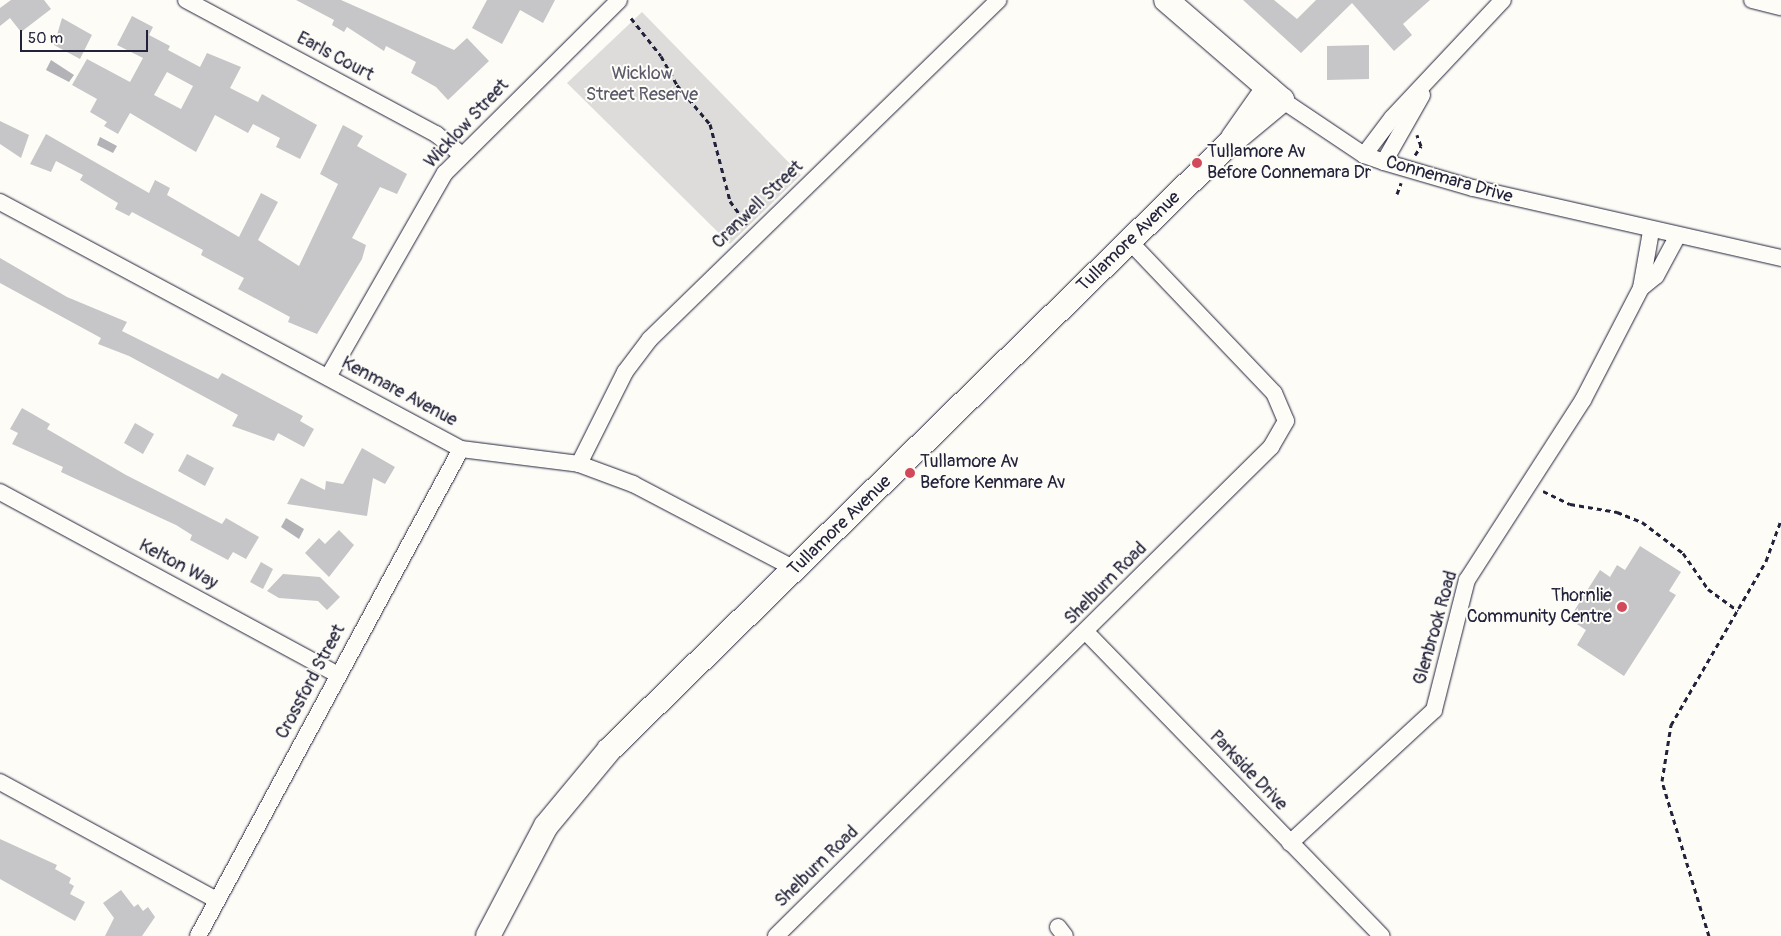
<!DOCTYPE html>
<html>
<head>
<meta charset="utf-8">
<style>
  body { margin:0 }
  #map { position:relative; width:1781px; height:936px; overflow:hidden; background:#fdfcf7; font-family:Pangolin,sans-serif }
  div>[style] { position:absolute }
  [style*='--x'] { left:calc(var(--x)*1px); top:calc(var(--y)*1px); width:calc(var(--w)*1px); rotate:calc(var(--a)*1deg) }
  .green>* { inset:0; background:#dddcdb }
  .water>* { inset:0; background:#b2b2b7 }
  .building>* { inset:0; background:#c6c6c8 }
  .path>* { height:3px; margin-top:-1.5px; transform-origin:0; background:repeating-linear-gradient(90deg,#22223b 0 5px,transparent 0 9px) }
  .roads { filter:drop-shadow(0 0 1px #22223b) drop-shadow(0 0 1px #22223b) }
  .street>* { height:16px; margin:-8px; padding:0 8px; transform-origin:8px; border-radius:8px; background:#fdfcf7 }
  .secondary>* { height:24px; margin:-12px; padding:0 12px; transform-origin:12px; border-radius:12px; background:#fdfcf7 }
  .dots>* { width:14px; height:14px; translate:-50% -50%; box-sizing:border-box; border:2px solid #fdfcf7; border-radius:50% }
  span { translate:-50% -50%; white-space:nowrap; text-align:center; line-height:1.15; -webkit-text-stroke:4px #fdfcf7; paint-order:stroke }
  .street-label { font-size:18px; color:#22223b }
  .park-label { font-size:18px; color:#5a5a6b }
  .poi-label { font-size:18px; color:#22223b }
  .left { translate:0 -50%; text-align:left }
  .right { translate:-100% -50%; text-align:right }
  .scale { position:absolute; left:20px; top:30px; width:128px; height:22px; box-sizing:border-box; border:2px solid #22223b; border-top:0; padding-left:6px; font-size:15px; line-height:18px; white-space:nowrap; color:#22223b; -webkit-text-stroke:4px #fdfcf7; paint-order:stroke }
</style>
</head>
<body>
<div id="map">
  <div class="green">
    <div style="clip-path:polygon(642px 12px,801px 175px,730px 244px,567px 83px)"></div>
  </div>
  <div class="water">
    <div style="clip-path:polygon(51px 60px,74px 75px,69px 82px,46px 70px)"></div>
    <div style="clip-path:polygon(100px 137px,117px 146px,113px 153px,97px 145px)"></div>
    <div style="clip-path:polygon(286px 518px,304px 529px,299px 539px,281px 527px)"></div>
  </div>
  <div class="building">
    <div style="clip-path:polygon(11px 0,44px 0,51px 9px,21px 32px,10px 18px,0 26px,0 8px)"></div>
    <div style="clip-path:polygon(296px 0,341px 0,454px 50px,467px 38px,489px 61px,448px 100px,436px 87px,411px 73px,416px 62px,386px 46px,384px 51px,347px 27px,344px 32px,332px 25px,334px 20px)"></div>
    <div style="clip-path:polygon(487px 0,555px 0,543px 23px,520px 10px,502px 44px,472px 28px)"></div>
    <div style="clip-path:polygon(1243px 0,1274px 0,1297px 19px,1316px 0,1430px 0,1403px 24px,1412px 35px,1394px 51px,1352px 3px,1301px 53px)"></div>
    <div style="clip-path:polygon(evenodd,132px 16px,153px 27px,149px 35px,170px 46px,168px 50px,200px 67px,207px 53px,241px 67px,230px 88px,258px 102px,262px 94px,317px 125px,300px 159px,276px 147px,280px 138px,253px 124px,248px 133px,215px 115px,196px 152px,130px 113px,118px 134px,104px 126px,107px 122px,90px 112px,97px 99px,72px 85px,87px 59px,130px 82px,143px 58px,117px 45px,132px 16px,167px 72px,193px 86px,181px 109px,154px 95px,167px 72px)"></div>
    <div style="clip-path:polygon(62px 18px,92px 35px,80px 59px,54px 45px)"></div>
    <div style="clip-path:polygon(1369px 45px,1369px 79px,1327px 80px,1327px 46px)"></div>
    <div style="clip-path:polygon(0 121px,29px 135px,21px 158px,0 144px)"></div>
    <div style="clip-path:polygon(343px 125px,363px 136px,357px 146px,407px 174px,397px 194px,380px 187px,352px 238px,366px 245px,362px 259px,317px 334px,288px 322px,290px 317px,238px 289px,244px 278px,201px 255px,203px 250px,132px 212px,129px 216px,115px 209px,118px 203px,80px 180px,83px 175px,56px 161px,51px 172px,30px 164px,46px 134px,149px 193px,155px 180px,170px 188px,167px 195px,239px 237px,261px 193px,278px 202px,258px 240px,299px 266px,338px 184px,320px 174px)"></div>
    <div style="clip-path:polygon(0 258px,67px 297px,127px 322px,122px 331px,218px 379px,222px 373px,303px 416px,300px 421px,314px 429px,304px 447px,278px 433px,274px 441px,232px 426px,238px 415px,129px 356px,98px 344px,101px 338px,0 283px)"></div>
    <div style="clip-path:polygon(22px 408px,50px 424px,47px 429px,126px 475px,222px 524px,226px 518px,259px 537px,246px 559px,233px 552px,228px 560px,190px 540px,192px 535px,176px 525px,76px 479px,61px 472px,63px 467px,12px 444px,18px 433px,10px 429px)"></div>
    <div style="clip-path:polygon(135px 423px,154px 434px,143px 454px,124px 443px)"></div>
    <div style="clip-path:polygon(362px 448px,395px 467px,385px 484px,373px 478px,367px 516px,287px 504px,301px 478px,325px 490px,326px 481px,343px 484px)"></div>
    <div style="clip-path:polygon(187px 454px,214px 468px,205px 486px,178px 471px)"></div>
    <div style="clip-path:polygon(339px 530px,354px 545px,329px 577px,305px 553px,319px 538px,325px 544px)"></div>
    <div style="clip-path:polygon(1640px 546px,1681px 572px,1669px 591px,1676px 595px,1624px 676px,1577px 645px,1586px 630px,1569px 619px,1600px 570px,1610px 577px,1617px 565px,1625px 570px)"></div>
    <div style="clip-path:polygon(261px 562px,273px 569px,263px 589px,250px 582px)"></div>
    <div style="clip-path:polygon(283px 574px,320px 577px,340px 597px,327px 610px,318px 601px,279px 598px,267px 591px)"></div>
    <div style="clip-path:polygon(0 839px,57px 865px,55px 869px,71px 878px,69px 883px,74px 886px,70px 894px,85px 902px,75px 921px,0 879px)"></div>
    <div style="clip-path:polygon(121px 890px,134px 907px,138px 904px,143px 911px,148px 907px,155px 917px,142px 936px,105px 936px,114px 918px,103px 903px)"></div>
  </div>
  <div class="path">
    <div style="--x:631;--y:18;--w:48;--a:51.7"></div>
    <div style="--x:661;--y:56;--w:33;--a:61"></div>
    <div style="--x:677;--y:85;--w:51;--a:49.8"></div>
    <div style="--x:710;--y:124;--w:80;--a:75.4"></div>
    <div style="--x:730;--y:201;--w:29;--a:54"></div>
    <div style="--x:1415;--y:155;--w:11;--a:-56"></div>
    <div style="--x:1421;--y:146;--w:12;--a:-110"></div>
    <div style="--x:1397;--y:194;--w:12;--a:-70"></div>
    <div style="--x:1543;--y:491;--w:30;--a:26"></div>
    <div style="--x:1570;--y:504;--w:48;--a:9.7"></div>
    <div style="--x:1617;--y:512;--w:27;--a:22"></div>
    <div style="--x:1642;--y:522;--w:51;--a:37.1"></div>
    <div style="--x:1683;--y:553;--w:44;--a:55.2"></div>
    <div style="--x:1708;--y:589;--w:37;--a:36"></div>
    <div style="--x:1709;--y:936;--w:162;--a:-106.9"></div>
    <div style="--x:1662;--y:781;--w:57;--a:-80.9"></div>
    <div style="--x:1671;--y:725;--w:190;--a:-59.9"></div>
    <div style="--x:1766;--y:561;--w:44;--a:-69.9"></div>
  </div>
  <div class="roads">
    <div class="street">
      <div style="--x:186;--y:0;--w:284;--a:28.2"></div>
      <div style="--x:436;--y:134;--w:32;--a:39"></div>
      <div style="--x:1752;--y:0;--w:30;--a:14"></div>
      <div style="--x:1282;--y:100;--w:99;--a:33.9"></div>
      <div style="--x:1364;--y:155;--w:21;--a:19"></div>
      <div style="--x:1384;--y:162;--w:93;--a:16.3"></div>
      <div style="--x:1473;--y:188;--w:316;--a:12.8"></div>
      <div style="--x:1364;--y:155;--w:46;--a:-52.9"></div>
      <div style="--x:1392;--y:118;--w:162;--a:-46.8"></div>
      <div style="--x:1384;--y:162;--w:77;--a:-60.4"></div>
      <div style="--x:0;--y:202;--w:523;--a:28.18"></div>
      <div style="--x:461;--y:449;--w:119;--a:7.2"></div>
      <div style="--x:579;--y:464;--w:58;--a:20.3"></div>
      <div style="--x:633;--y:484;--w:183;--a:27.7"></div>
      <div style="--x:1641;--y:288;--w:19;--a:-39"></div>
      <div style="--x:1656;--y:276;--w:44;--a:-61.7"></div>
      <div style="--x:328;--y:377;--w:235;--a:-60.2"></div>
      <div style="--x:445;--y:173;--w:245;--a:-44.8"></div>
      <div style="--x:579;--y:464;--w:103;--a:-63.4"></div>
      <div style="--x:625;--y:372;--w:41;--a:-52.9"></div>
      <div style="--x:650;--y:339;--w:486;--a:-44.2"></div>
      <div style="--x:0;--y:492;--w:383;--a:28.4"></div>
      <div style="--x:1086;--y:632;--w:424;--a:45.8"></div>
      <div style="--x:0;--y:782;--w:246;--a:28.6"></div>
      <div style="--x:1290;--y:843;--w:196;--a:-42.7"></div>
      <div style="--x:1434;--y:710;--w:134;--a:-75.8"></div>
      <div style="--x:1467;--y:580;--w:214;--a:-57.2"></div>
      <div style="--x:1583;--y:400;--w:126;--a:-62.6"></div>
      <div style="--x:1641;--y:288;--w:58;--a:-80"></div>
      <div style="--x:1058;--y:927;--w:11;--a:52"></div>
      <div style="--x:198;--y:936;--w:553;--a:-61.63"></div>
      <div style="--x:776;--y:936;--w:696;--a:-44.65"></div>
      <div style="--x:1271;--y:447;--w:30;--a:-60"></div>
      <div style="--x:1286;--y:421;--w:30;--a:-113"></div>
      <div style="--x:1274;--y:393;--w:209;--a:-133.6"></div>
    </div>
    <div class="secondary">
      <div style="--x:1233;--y:138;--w:61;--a:-55"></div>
      <div style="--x:488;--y:936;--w:124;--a:-62.2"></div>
      <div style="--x:546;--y:826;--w:99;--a:-50.3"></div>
      <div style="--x:609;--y:750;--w:867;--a:-44.35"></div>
      <div style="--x:1229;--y:144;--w:69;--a:-39.7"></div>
      <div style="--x:1282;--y:100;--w:153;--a:-139.2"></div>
    </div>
  </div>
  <div class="dots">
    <div style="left:1197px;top:163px;background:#d1495b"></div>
    <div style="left:910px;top:473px;background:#d1495b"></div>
    <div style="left:1622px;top:607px;background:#d1495b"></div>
  </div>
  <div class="street-label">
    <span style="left:335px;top:57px;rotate:28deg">Earls Court</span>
    <span style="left:467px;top:124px;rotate:-47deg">Wicklow Street</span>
    <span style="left:1449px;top:180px;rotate:16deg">Connemara Drive</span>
    <span style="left:758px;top:205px;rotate:-44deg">Cranwell Street</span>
    <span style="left:1129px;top:242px;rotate:-44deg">Tullamore Avenue</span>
    <span style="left:399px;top:392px;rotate:28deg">Kenmare Avenue</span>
    <span style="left:840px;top:526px;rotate:-44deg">Tullamore Avenue</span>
    <span style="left:178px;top:565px;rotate:28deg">Kelton Way</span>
    <span style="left:1106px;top:584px;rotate:-45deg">Shelburn Road</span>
    <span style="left:1436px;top:628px;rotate:-74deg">Glenbrook Road</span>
    <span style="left:311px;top:682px;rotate:-62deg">Crossford Street</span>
    <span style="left:1248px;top:771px;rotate:46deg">Parkside Drive</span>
    <span style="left:817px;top:867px;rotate:-44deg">Shelburn Road</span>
  </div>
  <div class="park-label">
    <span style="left:642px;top:85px">Wicklow<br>Street Reserve</span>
  </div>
  <div class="poi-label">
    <span class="left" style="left:1207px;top:163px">Tullamore Av<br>Before Connemara Dr</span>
    <span class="left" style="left:920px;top:473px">Tullamore Av<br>Before Kenmare Av</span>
    <span class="right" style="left:1612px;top:607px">Thornlie<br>Community Centre</span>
  </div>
  <div class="scale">50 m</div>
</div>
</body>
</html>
